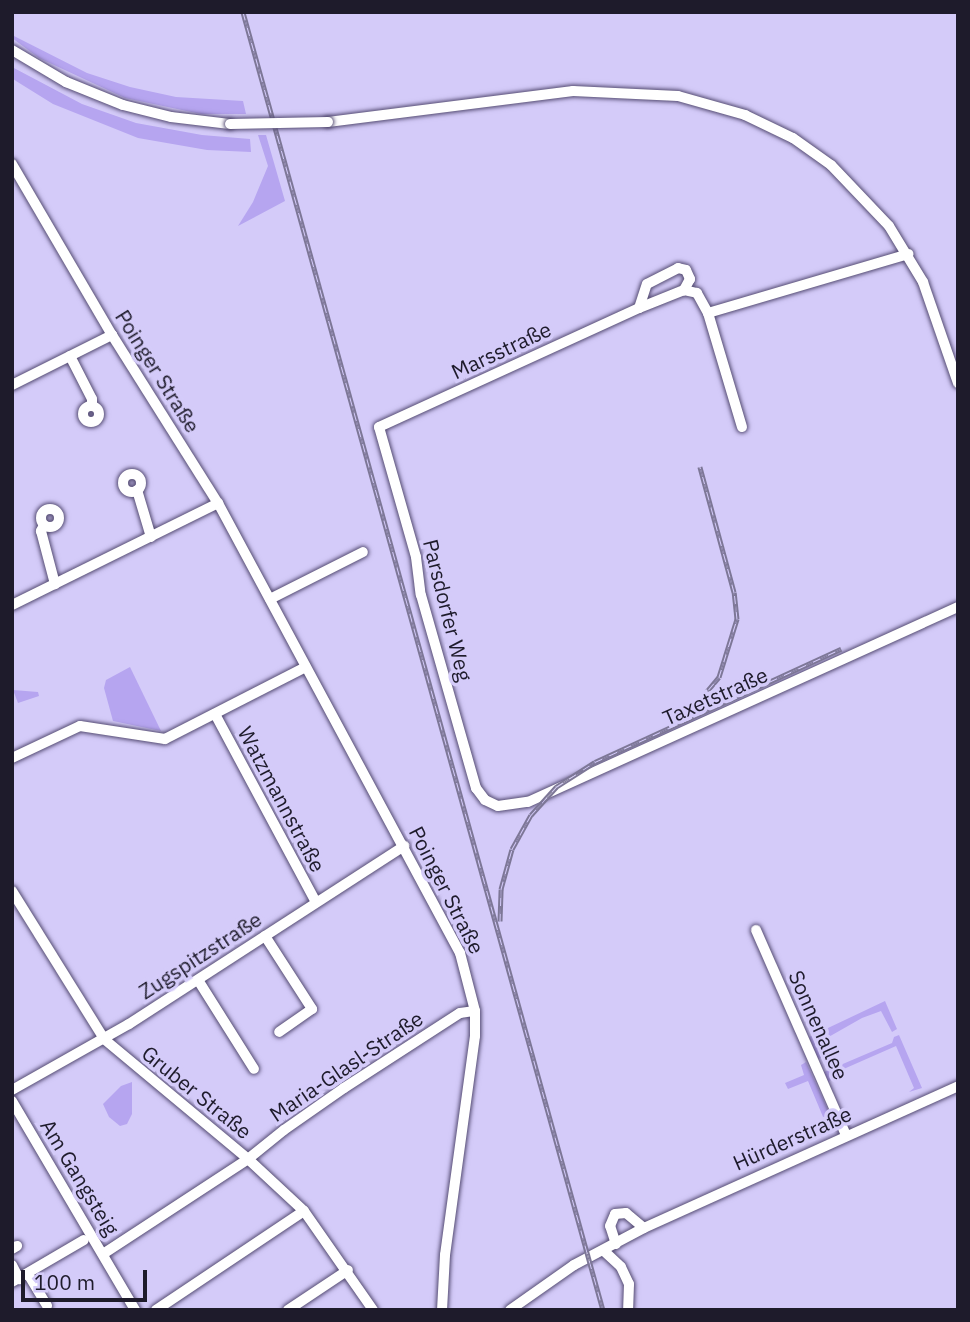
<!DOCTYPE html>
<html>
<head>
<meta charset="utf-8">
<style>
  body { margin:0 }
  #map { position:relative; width:970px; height:1322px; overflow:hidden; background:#d4cbf9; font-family:"IBM Plex Sans",sans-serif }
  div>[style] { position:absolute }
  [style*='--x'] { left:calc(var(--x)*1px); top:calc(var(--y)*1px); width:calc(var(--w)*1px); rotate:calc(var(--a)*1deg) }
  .green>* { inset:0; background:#b6a5f0 }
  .roads { filter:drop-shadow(0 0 2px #554c73) drop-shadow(0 0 2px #554c73) }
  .minor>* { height:10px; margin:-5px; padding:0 5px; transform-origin:5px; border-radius:5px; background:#fff }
  .minor>.ring { margin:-5px; padding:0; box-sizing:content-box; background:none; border:10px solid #fff; border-radius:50% }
  .rail>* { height:5px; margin-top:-2.5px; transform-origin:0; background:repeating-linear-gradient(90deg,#d4cbf9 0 8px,#7d7797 0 16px); box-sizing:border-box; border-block:2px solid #7d7797 }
  .bridges { filter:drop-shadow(0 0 2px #554c73) drop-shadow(0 0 2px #554c73) }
  .minor-bridge>* { height:10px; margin:-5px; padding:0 5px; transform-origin:5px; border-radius:5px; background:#fff }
  span { translate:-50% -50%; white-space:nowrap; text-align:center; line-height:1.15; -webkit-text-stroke:7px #d4cbf9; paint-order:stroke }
  .street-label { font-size:21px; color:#1e1b2b }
  .frame { position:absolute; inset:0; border:14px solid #1e1b2b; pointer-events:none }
  .scale { position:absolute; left:21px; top:1270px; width:126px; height:32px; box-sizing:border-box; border:4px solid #1e1b2b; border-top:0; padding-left:9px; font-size:21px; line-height:24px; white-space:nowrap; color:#1e1b2b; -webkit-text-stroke:5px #d4cbf9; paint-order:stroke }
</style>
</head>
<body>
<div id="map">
  <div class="green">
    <div style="clip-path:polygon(14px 36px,87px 73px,130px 87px,176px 97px,243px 101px,246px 114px,201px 114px,125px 98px,39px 58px,12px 38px)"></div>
    <div style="clip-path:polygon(12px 67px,82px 104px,136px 123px,202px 135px,250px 139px,251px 152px,207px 150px,138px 138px,53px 104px,16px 81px,12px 78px)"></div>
    <div style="clip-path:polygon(258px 135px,266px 135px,285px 201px,238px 226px,253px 202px,268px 166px)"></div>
    <div style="clip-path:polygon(130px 667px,161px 731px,113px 721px,104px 688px,106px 680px)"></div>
    <div style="clip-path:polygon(13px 690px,38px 692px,39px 696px,18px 703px)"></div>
    <div style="clip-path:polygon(885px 1001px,897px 1029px,892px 1032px,881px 1011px,862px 1018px,818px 1043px,824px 1057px,818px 1059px,809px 1037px)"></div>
    <div style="clip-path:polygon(899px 1035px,922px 1088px,909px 1092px,914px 1088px,896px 1046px,830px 1075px,831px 1080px,828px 1082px,824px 1072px,892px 1043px,894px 1037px)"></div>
    <div style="clip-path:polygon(806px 1062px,833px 1121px,833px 1127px,754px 1164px,753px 1159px,826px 1124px,808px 1081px,788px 1089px,785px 1083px,804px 1075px,801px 1065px)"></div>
    <div style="clip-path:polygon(132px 1082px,132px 1114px,127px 1124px,120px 1126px,109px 1117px,103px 1104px,121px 1086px)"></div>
  </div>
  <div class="roads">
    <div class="minor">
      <div style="--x:12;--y:50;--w:63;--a:30.7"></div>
      <div style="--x:66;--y:82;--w:61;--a:22"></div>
      <div style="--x:123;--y:105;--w:49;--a:14"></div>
      <div style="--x:171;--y:117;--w:59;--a:6.8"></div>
      <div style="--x:328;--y:122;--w:247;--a:-7.2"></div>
      <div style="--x:573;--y:91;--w:105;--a:2.7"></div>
      <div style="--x:678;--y:96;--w:70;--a:15.8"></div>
      <div style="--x:745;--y:115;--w:53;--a:25.6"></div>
      <div style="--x:793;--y:138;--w:47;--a:35.4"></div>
      <div style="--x:831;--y:165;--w:84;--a:46.4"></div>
      <div style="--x:889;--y:226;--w:66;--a:58.7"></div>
      <div style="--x:923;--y:282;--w:107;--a:70.9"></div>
      <div style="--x:12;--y:164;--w:198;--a:59.7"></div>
      <div style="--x:112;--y:335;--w:199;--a:57.8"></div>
      <div style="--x:218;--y:503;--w:511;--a:61.73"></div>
      <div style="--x:460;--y:953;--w:60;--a:75.5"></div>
      <div style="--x:475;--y:1011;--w:25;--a:90"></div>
      <div style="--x:475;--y:1036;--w:221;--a:97.8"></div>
      <div style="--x:445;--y:1255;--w:55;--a:93.1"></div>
      <div style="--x:639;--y:308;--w:25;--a:-72"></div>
      <div style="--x:647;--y:284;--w:35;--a:-27"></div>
      <div style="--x:678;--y:268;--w:8;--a:14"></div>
      <div style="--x:686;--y:270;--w:10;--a:66"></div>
      <div style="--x:690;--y:279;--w:13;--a:119"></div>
      <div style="--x:708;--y:313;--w:209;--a:-16.4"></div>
      <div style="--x:70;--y:356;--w:48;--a:62.9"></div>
      <div style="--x:92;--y:399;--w:7;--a:90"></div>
      <div style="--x:12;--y:385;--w:112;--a:-26.6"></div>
      <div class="ring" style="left:83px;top:406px;width:6px;height:6px"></div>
      <div style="--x:742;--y:427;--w:119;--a:-106.6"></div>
      <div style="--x:708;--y:313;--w:23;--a:-119"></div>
      <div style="--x:697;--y:293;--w:13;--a:-167"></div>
      <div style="--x:684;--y:290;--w:48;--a:158.2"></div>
      <div style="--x:639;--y:308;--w:286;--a:155.4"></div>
      <div style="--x:379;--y:427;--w:135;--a:74.1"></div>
      <div style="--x:416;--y:557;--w:38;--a:83"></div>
      <div style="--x:421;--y:595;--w:201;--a:74.1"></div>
      <div style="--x:476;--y:788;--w:15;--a:53"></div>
      <div style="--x:485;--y:800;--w:14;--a:25"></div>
      <div style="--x:498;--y:806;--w:30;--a:-8"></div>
      <div style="--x:528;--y:802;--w:472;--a:-24.4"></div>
      <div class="ring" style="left:123px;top:474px;width:8px;height:8px"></div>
      <div style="--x:137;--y:490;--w:49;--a:73.4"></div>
      <div class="ring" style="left:41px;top:509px;width:8px;height:8px"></div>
      <div style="--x:44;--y:525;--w:7;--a:117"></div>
      <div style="--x:41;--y:531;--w:55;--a:75.2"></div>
      <div style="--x:270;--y:599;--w:104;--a:-26.8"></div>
      <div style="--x:12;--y:605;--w:230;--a:-26.3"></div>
      <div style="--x:215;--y:714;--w:213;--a:61.8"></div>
      <div style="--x:12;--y:758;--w:75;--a:-25.2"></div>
      <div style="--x:80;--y:726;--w:86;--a:8.7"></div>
      <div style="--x:165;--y:739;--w:158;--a:-27.1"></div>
      <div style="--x:12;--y:891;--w:174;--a:58.1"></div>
      <div style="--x:104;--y:1039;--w:187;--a:39.8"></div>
      <div style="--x:248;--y:1159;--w:76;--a:42.9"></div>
      <div style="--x:304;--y:1211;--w:121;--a:55.1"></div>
      <div style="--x:756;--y:930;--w:224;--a:66.3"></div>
      <div style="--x:265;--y:936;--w:87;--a:57.2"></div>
      <div style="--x:312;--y:1009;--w:40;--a:145.1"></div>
      <div style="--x:198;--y:980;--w:105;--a:57.8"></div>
      <div style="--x:12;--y:1090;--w:134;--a:-29.4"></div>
      <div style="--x:129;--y:1024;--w:328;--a:-32.9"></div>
      <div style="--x:12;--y:1101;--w:243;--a:59.5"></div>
      <div style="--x:616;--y:1244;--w:19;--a:-108"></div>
      <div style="--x:610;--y:1226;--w:13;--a:-67"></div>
      <div style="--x:615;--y:1214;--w:11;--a:-5"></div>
      <div style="--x:626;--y:1213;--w:23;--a:40"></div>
      <div style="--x:12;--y:1249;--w:6;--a:-31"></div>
      <div style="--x:604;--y:1251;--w:23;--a:43"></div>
      <div style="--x:621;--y:1267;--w:19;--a:65"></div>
      <div style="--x:629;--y:1284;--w:26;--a:92"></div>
      <div style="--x:103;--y:1254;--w:173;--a:-33.2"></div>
      <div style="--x:248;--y:1159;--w:46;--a:-38.9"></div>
      <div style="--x:284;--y:1130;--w:73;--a:-35"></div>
      <div style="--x:344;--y:1088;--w:138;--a:-32.9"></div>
      <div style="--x:460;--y:1013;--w:15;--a:-8"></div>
      <div style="--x:12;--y:1265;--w:16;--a:63"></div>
      <div style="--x:28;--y:1274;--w:37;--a:59"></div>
      <div style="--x:12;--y:1282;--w:83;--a:-30.3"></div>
      <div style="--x:156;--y:1310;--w:178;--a:-33.8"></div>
      <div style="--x:288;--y:1310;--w:72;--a:-33.7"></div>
      <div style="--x:510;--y:1310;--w:78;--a:-35.1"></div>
      <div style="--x:574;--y:1265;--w:79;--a:-27.9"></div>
      <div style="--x:644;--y:1228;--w:345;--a:-24.3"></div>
    </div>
  </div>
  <div class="rail">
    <div style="--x:243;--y:12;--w:1347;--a:74.5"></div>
    <div style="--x:688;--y:714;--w:48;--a:-50"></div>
    <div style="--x:719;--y:677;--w:61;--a:-72.8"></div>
    <div style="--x:737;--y:619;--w:27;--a:-96"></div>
    <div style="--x:734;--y:592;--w:130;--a:-105.2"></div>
    <div style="--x:500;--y:921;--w:32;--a:-88"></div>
    <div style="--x:501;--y:889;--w:41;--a:-74.6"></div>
    <div style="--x:512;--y:849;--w:39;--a:-61"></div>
    <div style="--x:531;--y:815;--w:38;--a:-48"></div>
    <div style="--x:556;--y:787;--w:46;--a:-32.7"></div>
    <div style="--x:595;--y:762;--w:271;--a:-24.7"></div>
  </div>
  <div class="bridges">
    <div class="minor-bridge">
      <div style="--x:230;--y:124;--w:98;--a:-1.2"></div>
    </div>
  </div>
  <div class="street-label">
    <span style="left:501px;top:350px;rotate:-25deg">Marsstraße</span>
    <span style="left:158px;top:371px;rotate:58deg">Poinger Straße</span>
    <span style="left:448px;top:610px;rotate:76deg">Parsdorfer Weg</span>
    <span style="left:715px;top:696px;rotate:-24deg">Taxetstraße</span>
    <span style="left:282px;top:799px;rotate:62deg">Watzmannstraße</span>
    <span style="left:447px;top:890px;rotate:63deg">Poinger Straße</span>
    <span style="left:200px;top:955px;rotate:-33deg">Zugspitzstraße</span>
    <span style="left:819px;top:1025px;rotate:66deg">Sonnenallee</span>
    <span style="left:346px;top:1066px;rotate:-34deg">Maria-Glasl-Straße</span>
    <span style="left:197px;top:1092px;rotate:39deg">Gruber Straße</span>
    <span style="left:792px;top:1138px;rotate:-24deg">Hürderstraße</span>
    <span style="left:80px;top:1177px;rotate:59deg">Am Gangsteig</span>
  </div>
  <div class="frame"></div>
  <div class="scale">100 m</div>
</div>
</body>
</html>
